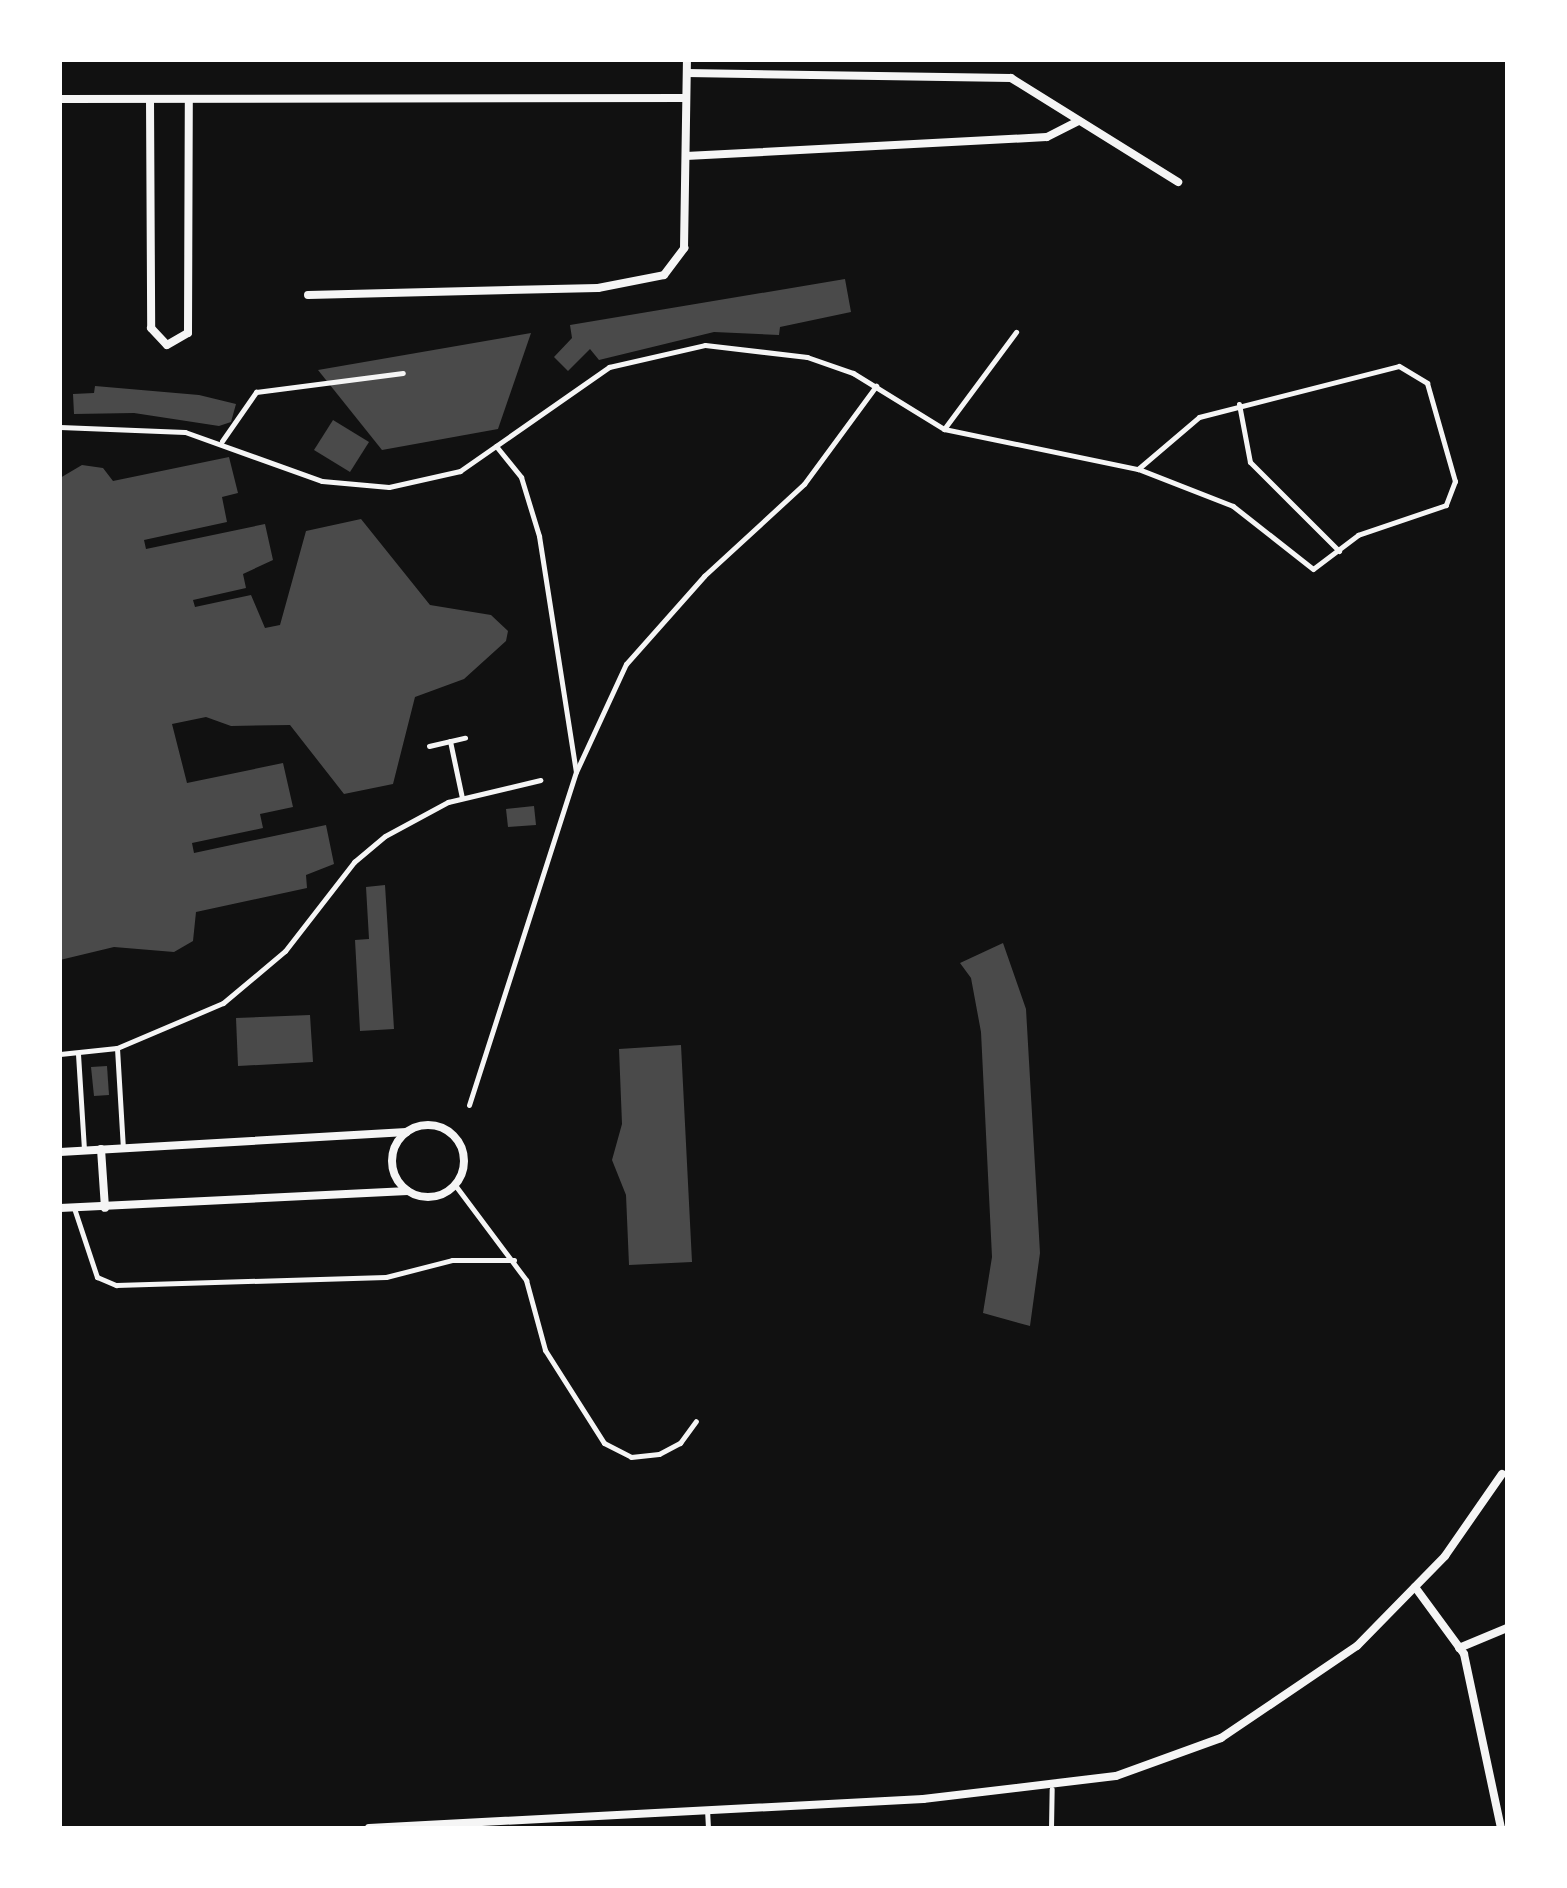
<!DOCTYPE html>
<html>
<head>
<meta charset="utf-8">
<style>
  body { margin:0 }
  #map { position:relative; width:1567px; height:1888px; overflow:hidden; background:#111; font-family:Helvetica,sans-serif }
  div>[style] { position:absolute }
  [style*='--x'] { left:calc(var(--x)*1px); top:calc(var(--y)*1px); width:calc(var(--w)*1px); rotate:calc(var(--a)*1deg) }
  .building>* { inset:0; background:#4a4a4a }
  .service>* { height:5px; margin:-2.5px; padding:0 2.5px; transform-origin:2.5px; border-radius:2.5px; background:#f5f5f5 }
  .minor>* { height:8px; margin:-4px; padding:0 4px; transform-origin:4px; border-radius:4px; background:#f5f5f5 }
  .minor>.ring { margin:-4px; padding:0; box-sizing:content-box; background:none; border:8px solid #f5f5f5; border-radius:50% }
  span { translate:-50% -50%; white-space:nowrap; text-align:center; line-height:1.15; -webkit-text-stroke:7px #fff; paint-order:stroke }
  .frame { position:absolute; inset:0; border:62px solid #fff; pointer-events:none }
</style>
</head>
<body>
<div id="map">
  <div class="building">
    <div style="clip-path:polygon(845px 279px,851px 312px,780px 327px,779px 335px,714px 332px,599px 360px,590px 349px,568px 371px,554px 357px,572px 338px,570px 325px)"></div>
    <div style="clip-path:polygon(531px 333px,498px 429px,382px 450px,318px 370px)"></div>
    <div style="clip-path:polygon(95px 386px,199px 395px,236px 404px,231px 422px,219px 426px,134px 413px,74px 414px,73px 394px,94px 393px)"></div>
    <div style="clip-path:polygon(333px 420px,369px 442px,350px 472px,314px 450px)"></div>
    <div style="clip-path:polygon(229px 457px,238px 493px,222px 497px,227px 522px,144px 540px,146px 549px,265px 524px,273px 560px,243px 574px,246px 588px,193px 600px,195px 607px,251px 595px,265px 628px,280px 625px,306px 531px,361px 519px,430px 605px,491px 615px,508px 631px,506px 641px,464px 679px,415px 697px,393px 784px,344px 794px,290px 725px,231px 726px,206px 717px,172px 724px,187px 783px,283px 763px,293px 807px,260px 814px,263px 828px,192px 843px,194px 853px,326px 825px,334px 864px,306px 875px,307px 888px,196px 912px,193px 941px,174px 952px,114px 947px,60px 960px,60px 478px,82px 465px,103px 468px,113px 481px)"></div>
    <div style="clip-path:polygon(534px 806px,536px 825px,508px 827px,506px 809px)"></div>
    <div style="clip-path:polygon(385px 885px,394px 1029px,360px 1031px,355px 940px,369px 939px,366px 887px)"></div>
    <div style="clip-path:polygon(1003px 943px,1026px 1009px,1040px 1253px,1030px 1326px,983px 1313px,992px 1257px,981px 1032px,971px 978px,960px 963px)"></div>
    <div style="clip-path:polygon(310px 1015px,313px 1062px,238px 1066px,236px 1018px)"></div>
    <div style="clip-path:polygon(681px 1045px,692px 1262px,629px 1265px,626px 1195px,612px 1160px,622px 1124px,619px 1049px)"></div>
    <div style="clip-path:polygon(107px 1066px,109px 1095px,94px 1096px,91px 1067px)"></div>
  </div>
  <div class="service">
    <div style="--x:1239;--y:404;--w:59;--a:79.3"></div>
    <div style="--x:1250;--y:462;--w:126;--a:45"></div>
    <div style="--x:60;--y:427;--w:125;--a:2.3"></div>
    <div style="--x:185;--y:432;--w:145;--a:19.7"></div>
    <div style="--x:322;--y:481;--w:67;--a:5.1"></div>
    <div style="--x:389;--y:487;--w:73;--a:-12.7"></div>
    <div style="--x:460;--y:471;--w:182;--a:-34.9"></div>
    <div style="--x:609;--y:367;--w:98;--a:-12.9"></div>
    <div style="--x:705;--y:345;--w:103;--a:6.7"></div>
    <div style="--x:807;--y:357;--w:49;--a:19.2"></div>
    <div style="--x:853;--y:373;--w:107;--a:31.6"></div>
    <div style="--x:944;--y:429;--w:198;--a:11.7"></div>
    <div style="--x:1138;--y:469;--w:80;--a:-40.4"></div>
    <div style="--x:1199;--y:417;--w:206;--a:-14.3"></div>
    <div style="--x:1399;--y:366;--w:33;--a:31"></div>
    <div style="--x:1427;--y:383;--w:102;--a:74.1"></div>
    <div style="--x:1455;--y:481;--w:26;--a:111"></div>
    <div style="--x:1446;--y:505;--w:93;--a:161.2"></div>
    <div style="--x:1358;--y:535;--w:56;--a:142.9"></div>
    <div style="--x:1313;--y:569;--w:102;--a:-141.8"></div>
    <div style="--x:1233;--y:506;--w:102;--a:-158.7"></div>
    <div style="--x:944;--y:429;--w:121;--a:-53.4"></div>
    <div style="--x:222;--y:441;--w:60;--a:-55.2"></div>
    <div style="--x:256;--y:392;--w:148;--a:-7.4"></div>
    <div style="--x:496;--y:446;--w:40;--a:51"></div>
    <div style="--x:521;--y:477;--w:62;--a:73"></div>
    <div style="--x:539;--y:536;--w:238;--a:81.1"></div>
    <div style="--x:450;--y:741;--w:58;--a:78.1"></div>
    <div style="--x:429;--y:746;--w:37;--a:-13"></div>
    <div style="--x:117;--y:1048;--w:100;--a:86.6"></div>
    <div style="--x:60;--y:1054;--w:57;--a:-6"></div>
    <div style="--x:117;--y:1048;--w:115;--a:-23"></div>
    <div style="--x:223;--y:1003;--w:81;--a:-40"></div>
    <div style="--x:285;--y:951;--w:113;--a:-52.2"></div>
    <div style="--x:354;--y:862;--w:40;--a:-40"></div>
    <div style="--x:385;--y:836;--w:72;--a:-28.4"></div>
    <div style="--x:448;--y:802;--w:95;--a:-13.4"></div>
    <div style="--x:78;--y:1054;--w:96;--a:86.4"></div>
    <div style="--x:469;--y:1105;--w:350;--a:-72.2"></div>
    <div style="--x:576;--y:772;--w:119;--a:-65.2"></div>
    <div style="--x:626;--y:664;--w:118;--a:-48.4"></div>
    <div style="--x:704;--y:576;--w:136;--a:-42.6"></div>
    <div style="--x:804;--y:484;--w:122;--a:-53.7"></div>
    <div style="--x:455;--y:1185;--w:119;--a:53.2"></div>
    <div style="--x:526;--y:1280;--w:73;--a:74.8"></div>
    <div style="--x:545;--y:1350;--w:110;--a:57.6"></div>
    <div style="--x:604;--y:1443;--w:30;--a:27"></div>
    <div style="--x:631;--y:1457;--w:28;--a:-6"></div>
    <div style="--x:659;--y:1454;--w:24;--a:-28"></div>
    <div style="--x:680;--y:1443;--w:27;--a:-54"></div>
    <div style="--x:74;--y:1208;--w:73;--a:71.6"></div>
    <div style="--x:97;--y:1277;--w:21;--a:23"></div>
    <div style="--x:116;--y:1285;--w:270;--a:-1.7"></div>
    <div style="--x:386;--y:1277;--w:68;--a:-14.4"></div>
    <div style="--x:452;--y:1260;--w:62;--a:0"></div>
    <div style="--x:707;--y:1809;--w:19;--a:87"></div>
    <div style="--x:1051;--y:1828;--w:39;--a:-89"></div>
  </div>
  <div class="minor">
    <div style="--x:687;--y:73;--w:324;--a:0.9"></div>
    <div style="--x:1011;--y:78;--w:197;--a:31.9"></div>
    <div style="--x:60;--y:99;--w:626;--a:-0.09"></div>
    <div style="--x:150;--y:99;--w:229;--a:89.7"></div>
    <div style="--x:151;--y:328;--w:23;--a:47"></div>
    <div style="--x:167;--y:345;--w:24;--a:-30"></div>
    <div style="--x:188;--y:333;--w:234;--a:-89.8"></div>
    <div style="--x:686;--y:156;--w:361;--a:-3"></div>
    <div style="--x:1047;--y:137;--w:35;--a:-27"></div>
    <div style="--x:308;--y:295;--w:290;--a:-1.4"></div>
    <div style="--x:598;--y:288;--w:67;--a:-11.1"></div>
    <div style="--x:664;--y:275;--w:34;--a:-53"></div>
    <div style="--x:684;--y:248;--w:188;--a:-89.1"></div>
    <div class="ring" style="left:392px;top:1125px;width:64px;height:64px"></div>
    <div style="--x:101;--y:1149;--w:59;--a:86.1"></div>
    <div style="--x:60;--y:1152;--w:347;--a:-3.3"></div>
    <div style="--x:60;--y:1208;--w:348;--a:-2.8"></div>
    <div style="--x:1415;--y:1587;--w:83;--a:53.8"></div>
    <div style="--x:1464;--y:1654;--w:178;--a:78"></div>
    <div style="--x:1459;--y:1648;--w:52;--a:-22.6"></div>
    <div style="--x:369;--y:1828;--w:555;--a:-3"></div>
    <div style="--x:923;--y:1799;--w:194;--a:-6.8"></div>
    <div style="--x:1116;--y:1776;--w:112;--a:-19.9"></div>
    <div style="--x:1221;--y:1738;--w:164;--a:-34.1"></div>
    <div style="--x:1357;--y:1646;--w:126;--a:-45.6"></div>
    <div style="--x:1445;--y:1556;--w:100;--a:-55.2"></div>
  </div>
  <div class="frame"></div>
</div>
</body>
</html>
